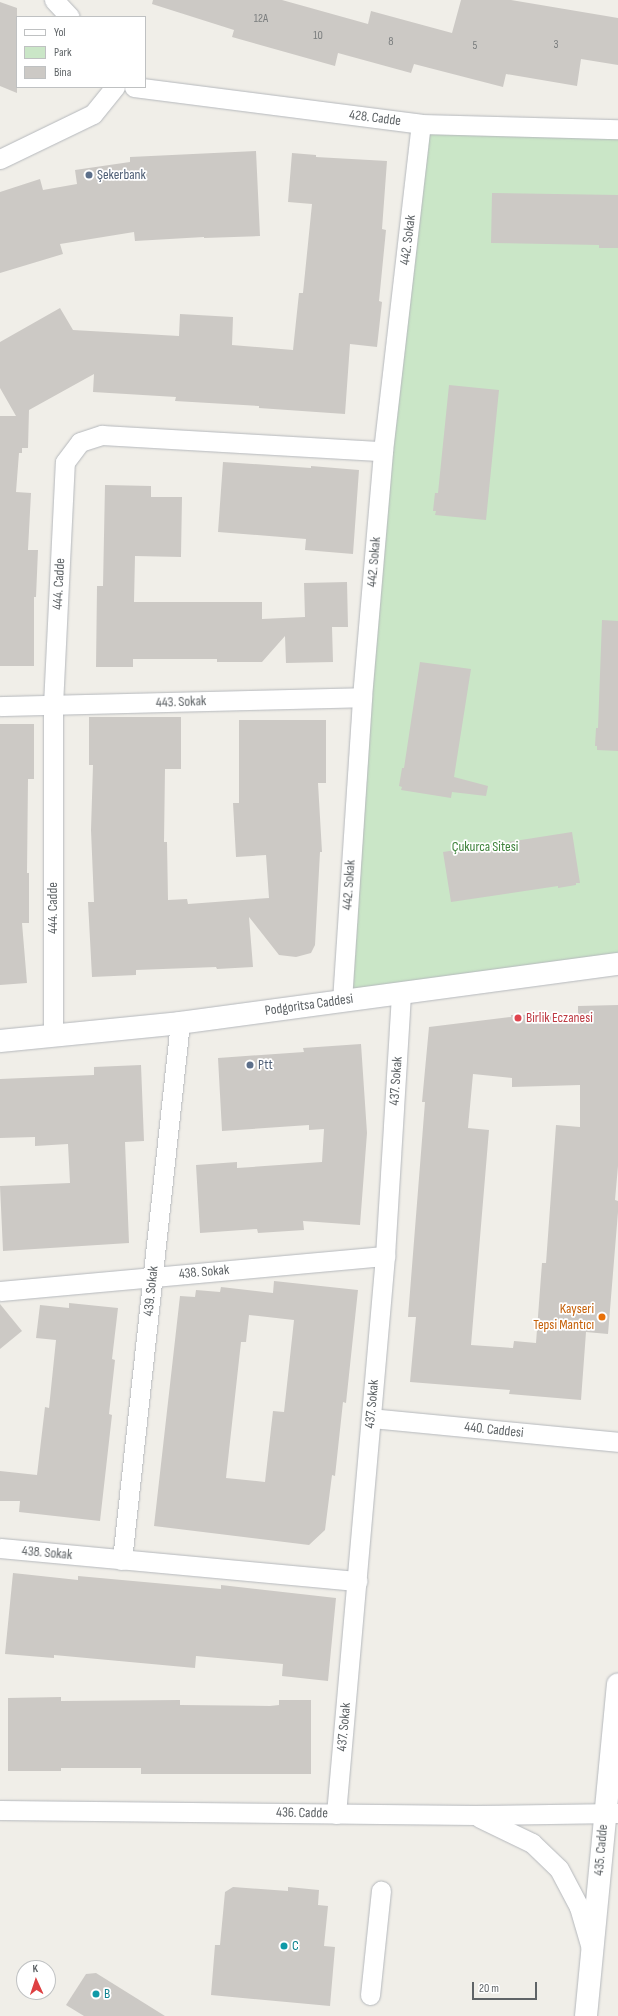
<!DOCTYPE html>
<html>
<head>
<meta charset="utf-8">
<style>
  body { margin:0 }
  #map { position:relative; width:618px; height:2016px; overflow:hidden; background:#f0eee8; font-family:"Sofia Sans Condensed",sans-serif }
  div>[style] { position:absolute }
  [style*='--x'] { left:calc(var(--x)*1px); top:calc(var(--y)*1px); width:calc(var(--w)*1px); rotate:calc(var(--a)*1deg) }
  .green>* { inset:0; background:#cae6c7 }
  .building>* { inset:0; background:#ccc9c5 }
  .roads { filter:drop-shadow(0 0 1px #b5b8bc) drop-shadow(0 0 1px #b5b8bc) }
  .street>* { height:19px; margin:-9.5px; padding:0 9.5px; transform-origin:9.5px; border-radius:9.5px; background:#fff }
  .secondary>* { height:22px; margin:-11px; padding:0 11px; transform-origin:11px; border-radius:11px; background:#fff }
  .dots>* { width:11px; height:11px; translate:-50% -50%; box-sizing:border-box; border:2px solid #fff; border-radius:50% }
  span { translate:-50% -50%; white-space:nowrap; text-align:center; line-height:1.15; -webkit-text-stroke:3.5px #fff; paint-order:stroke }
  .number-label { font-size:12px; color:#7a7d7e }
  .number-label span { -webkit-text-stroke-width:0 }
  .street-label { font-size:14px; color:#5f6467 }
  .service-label { font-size:14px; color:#4e5e75 }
  .left { translate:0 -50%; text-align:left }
  .park-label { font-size:14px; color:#3e823b }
  .health-label { font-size:14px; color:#be3a42 }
  .food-label { font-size:14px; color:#c56008 }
  .right { translate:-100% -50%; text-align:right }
  .culture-label { font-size:14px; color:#0d838f }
  .legend { position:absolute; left:16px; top:16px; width:130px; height:72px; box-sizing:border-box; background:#fff; border:1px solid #bfc1c2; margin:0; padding:5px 7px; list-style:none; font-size:12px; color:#5f6467 }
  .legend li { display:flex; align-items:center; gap:8px; height:20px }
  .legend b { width:20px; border:1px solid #bfc1c2 }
  .north { position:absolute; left:16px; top:1960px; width:40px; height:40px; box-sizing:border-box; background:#fff; border:1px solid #bfc1c2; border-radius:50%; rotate:357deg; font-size:11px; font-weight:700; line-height:16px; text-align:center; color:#5f6467 }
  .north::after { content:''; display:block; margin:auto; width:14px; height:18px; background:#de4042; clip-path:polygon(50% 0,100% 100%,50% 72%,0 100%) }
  .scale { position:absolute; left:472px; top:1982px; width:65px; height:18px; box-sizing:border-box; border:2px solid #5f6467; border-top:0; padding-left:5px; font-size:12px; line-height:14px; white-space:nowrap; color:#5f6467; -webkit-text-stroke:3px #fff; paint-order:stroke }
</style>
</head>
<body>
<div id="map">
  <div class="green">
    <div style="clip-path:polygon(421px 124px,618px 129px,618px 964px,342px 1001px)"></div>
  </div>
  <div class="building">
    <div style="clip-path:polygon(153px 0,282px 0,368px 24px,371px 11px,452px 33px,461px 0,511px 0,618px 18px,618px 65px,581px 59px,577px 86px,506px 74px,503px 87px,414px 64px,411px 73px,338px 53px,335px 66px,232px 37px,234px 30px,152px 4px)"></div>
    <div style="clip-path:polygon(0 2px,17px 8px,17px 93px,0 86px)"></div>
    <div style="clip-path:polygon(256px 151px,260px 236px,204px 238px,204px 237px,135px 241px,134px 232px,60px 244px,63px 254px,0 273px,0 192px,40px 179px,43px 190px,77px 184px,75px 170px,130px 162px,130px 157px)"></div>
    <div style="clip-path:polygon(292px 153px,316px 155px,316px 157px,387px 161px,382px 229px,386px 230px,379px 301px,382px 302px,377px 347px,350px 344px,345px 414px,259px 408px,259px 406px,175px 401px,176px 397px,93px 392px,94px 374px,29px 410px,28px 448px,22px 448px,22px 453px,19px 453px,16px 492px,31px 493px,28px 550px,38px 550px,36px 597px,34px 597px,34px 666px,0 666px,0 416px,16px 416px,0 388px,0 342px,60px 308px,73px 330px,179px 336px,180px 314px,233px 317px,232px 345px,293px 350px,299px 293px,303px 293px,312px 204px,288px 202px)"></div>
    <div style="clip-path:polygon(492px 193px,618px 195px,618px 248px,599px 248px,599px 245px,491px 243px)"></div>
    <div style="clip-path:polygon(449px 385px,499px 390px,486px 520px,435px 515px,436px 511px,433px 511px,435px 493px,438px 493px)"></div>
    <div style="clip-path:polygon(223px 462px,311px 468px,311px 466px,359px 470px,353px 554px,305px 550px,306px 539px,218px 532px)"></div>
    <div style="clip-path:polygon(105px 485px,151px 486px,151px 497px,182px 497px,181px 557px,135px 556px,134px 602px,262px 602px,262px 619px,305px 617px,304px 583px,347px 582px,348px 627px,332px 627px,333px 662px,286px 663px,285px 636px,262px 662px,217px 662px,217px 659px,133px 659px,133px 667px,96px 667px,97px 586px,103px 586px)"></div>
    <div style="clip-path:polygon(602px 620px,618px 621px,618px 751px,597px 750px,597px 746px,595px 746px,596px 728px,598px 728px)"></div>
    <div style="clip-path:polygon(420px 662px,471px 669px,454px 777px,488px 786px,486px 796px,452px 792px,451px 798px,401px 790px,402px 787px,399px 786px,402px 768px,404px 768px)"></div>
    <div style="clip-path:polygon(89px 717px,181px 717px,181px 769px,165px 769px,164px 842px,167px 842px,168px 900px,187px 899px,188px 904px,269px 898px,266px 855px,236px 857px,233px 803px,239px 803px,239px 720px,326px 720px,326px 783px,318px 783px,322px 852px,320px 852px,315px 945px,311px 953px,296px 957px,279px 955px,249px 917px,253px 967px,217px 969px,216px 967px,136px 970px,136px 975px,92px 977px,88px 902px,94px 902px,91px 830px,93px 765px,89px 765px)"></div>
    <div style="clip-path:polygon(0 724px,34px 724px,34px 779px,28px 779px,27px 873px,29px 873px,29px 923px,22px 923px,27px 983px,0 985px)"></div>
    <div style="clip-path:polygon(572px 832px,580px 883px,576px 883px,576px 885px,558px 888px,558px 886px,451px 902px,443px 852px)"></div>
    <div style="clip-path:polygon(evenodd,618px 1005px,618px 1166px,615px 1200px,618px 1201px,618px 1212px,608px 1334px,586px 1332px,581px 1400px,509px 1394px,510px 1390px,410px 1382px,416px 1317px,408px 1317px,425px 1102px,422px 1102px,429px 1027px,511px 1017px,511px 1015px,578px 1014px,578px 1006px,618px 1005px,473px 1074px,512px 1078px,512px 1087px,580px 1085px,580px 1127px,556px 1125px,546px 1263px,542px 1263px,536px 1343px,514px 1341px,513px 1348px,471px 1345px,489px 1130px,468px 1128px,473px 1074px)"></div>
    <div style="clip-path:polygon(361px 1044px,367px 1133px,360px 1225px,303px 1221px,304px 1230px,258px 1233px,257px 1229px,200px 1233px,196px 1165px,237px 1162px,237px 1168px,322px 1162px,324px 1129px,309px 1130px,309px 1125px,222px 1131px,218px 1058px,304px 1052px,303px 1048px)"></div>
    <div style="clip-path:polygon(141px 1065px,144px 1141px,125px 1142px,129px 1243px,3px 1251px,0 1186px,70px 1183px,68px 1144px,35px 1146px,35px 1137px,0 1138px,0 1079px,94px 1075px,94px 1067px)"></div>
    <div style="clip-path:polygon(evenodd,274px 1281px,358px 1290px,346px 1403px,343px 1402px,335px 1476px,332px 1475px,325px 1530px,309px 1545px,154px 1526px,180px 1296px,195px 1297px,196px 1290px,220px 1292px,221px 1287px,273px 1293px,274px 1281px,249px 1315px,294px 1320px,284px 1412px,273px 1411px,265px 1482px,226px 1478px,241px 1342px,246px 1342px,249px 1315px)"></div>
    <div style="clip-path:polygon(69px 1303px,118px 1308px,112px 1359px,115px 1360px,109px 1414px,112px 1415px,100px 1521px,19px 1512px,20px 1501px,0 1501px,0 1471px,37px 1475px,45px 1407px,49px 1408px,56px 1340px,36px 1338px,40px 1305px,69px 1308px)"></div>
    <div style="clip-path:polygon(0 1304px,22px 1331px,0 1349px)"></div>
    <div style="clip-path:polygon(13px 1573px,78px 1580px,78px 1576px,221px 1589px,221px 1585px,336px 1598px,328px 1681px,282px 1676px,283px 1664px,196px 1656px,195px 1668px,54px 1655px,54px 1658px,5px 1654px)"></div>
    <div style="clip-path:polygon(61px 1697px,61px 1701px,180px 1700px,180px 1705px,270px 1706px,279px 1705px,279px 1700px,311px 1700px,311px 1774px,141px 1774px,141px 1768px,61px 1768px,61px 1771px,8px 1771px,8px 1698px)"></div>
    <div style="clip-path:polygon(233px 1887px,288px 1891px,288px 1887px,319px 1890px,318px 1905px,328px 1906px,324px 1946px,335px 1947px,330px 2006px,211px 1995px,215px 1945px,220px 1945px,225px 1892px)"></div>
    <div style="clip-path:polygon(96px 1973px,165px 2016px,84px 2016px,66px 2005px,86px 1974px)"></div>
  </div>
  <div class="roads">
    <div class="street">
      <div style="--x:54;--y:0;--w:23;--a:47"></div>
      <div style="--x:134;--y:87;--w:289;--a:7.3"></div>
      <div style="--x:421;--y:124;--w:197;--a:1.5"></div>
      <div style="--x:0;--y:159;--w:103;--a:-25.8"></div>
      <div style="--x:93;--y:114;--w:35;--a:-51"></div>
      <div style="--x:0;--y:706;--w:362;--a:-1.4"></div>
      <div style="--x:342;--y:1001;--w:305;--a:-86.2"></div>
      <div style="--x:362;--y:697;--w:247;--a:-85.1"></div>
      <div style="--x:383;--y:451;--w:329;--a:-83.4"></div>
      <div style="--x:53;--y:1036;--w:331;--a:-90"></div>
      <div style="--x:53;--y:705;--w:243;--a:-87.2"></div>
      <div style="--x:65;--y:462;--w:25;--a:-53"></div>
      <div style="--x:80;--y:442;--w:23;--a:-18"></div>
      <div style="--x:102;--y:435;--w:281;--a:3.3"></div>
      <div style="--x:0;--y:1291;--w:387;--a:-5.2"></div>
      <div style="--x:371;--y:1418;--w:248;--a:5.5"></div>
      <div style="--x:0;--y:1548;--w:359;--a:5.3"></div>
      <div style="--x:122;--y:1560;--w:540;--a:-83.84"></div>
      <div style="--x:0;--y:1810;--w:475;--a:0.6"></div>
      <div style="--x:475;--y:1815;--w:143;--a:-0.8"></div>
      <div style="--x:336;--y:1814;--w:560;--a:-84.98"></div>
      <div style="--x:385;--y:1256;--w:263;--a:-86.5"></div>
      <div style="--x:480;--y:1818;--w:58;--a:25.7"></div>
      <div style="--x:532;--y:1843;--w:37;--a:44"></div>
      <div style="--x:559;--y:1869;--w:43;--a:62.2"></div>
      <div style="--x:579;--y:1907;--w:43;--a:73.7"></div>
      <div style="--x:370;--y:1995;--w:105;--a:-84"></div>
    </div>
    <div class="secondary">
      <div style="--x:0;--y:1041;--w:181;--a:-5.7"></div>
      <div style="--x:180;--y:1023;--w:442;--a:-7.7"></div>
      <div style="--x:586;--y:2016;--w:333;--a:-84.5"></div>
    </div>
  </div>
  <div class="dots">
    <div style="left:89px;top:175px;background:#5c6f8a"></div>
    <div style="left:518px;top:1018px;background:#e0444e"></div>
    <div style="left:250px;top:1065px;background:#5c6f8a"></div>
    <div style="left:602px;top:1317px;background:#e8710a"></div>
    <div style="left:284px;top:1946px;background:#0f9aa8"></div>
    <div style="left:96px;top:1994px;background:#0f9aa8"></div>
  </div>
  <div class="number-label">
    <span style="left:261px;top:19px">12A</span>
    <span style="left:318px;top:36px">10</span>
    <span style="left:391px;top:42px">8</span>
    <span style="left:556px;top:45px">3</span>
    <span style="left:475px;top:46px">5</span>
  </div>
  <div class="street-label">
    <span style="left:375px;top:118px;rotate:7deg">428. Cadde</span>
    <span style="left:408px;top:240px;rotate:-83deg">442. Sokak</span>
    <span style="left:374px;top:562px;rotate:-85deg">442. Sokak</span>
    <span style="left:59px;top:584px;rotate:-87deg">444. Cadde</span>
    <span style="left:181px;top:702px;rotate:-2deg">443. Sokak</span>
    <span style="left:349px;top:885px;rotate:-86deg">442. Sokak</span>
    <span style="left:53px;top:908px;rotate:-90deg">444. Cadde</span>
    <span style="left:309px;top:1005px;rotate:-8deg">Podgoritsa Caddesi</span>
    <span style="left:396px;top:1081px;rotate:-86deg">437. Sokak</span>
    <span style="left:204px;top:1272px;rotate:-5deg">438. Sokak</span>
    <span style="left:151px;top:1291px;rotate:-84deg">439. Sokak</span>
    <span style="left:372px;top:1404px;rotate:-85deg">437. Sokak</span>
    <span style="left:494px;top:1430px;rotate:6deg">440. Caddesi</span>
    <span style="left:47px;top:1553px;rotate:5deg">438. Sokak</span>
    <span style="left:344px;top:1727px;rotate:-85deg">437. Sokak</span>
    <span style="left:302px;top:1813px;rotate:1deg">436. Cadde</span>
    <span style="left:601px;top:1850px;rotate:-85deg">435. Cadde</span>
  </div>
  <div class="service-label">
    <span class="left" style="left:97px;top:175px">Şekerbank</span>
    <span class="left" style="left:258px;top:1065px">Ptt</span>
  </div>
  <div class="park-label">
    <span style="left:485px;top:847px">Çukurca Sitesi</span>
  </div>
  <div class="health-label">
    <span class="left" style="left:526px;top:1018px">Birlik Eczanesi</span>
  </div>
  <div class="food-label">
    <span class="right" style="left:594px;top:1317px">Kayseri<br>Tepsi Mantıcı</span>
  </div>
  <div class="culture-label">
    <span class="left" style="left:292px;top:1946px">C</span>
    <span class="left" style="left:104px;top:1994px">B</span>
  </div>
  <ul class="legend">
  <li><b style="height:5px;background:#fff"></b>Yol</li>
  <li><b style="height:11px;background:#cae6c7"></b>Park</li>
  <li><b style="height:11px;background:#ccc9c5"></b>Bina</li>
  </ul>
  <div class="north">K</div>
  <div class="scale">20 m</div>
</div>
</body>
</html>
